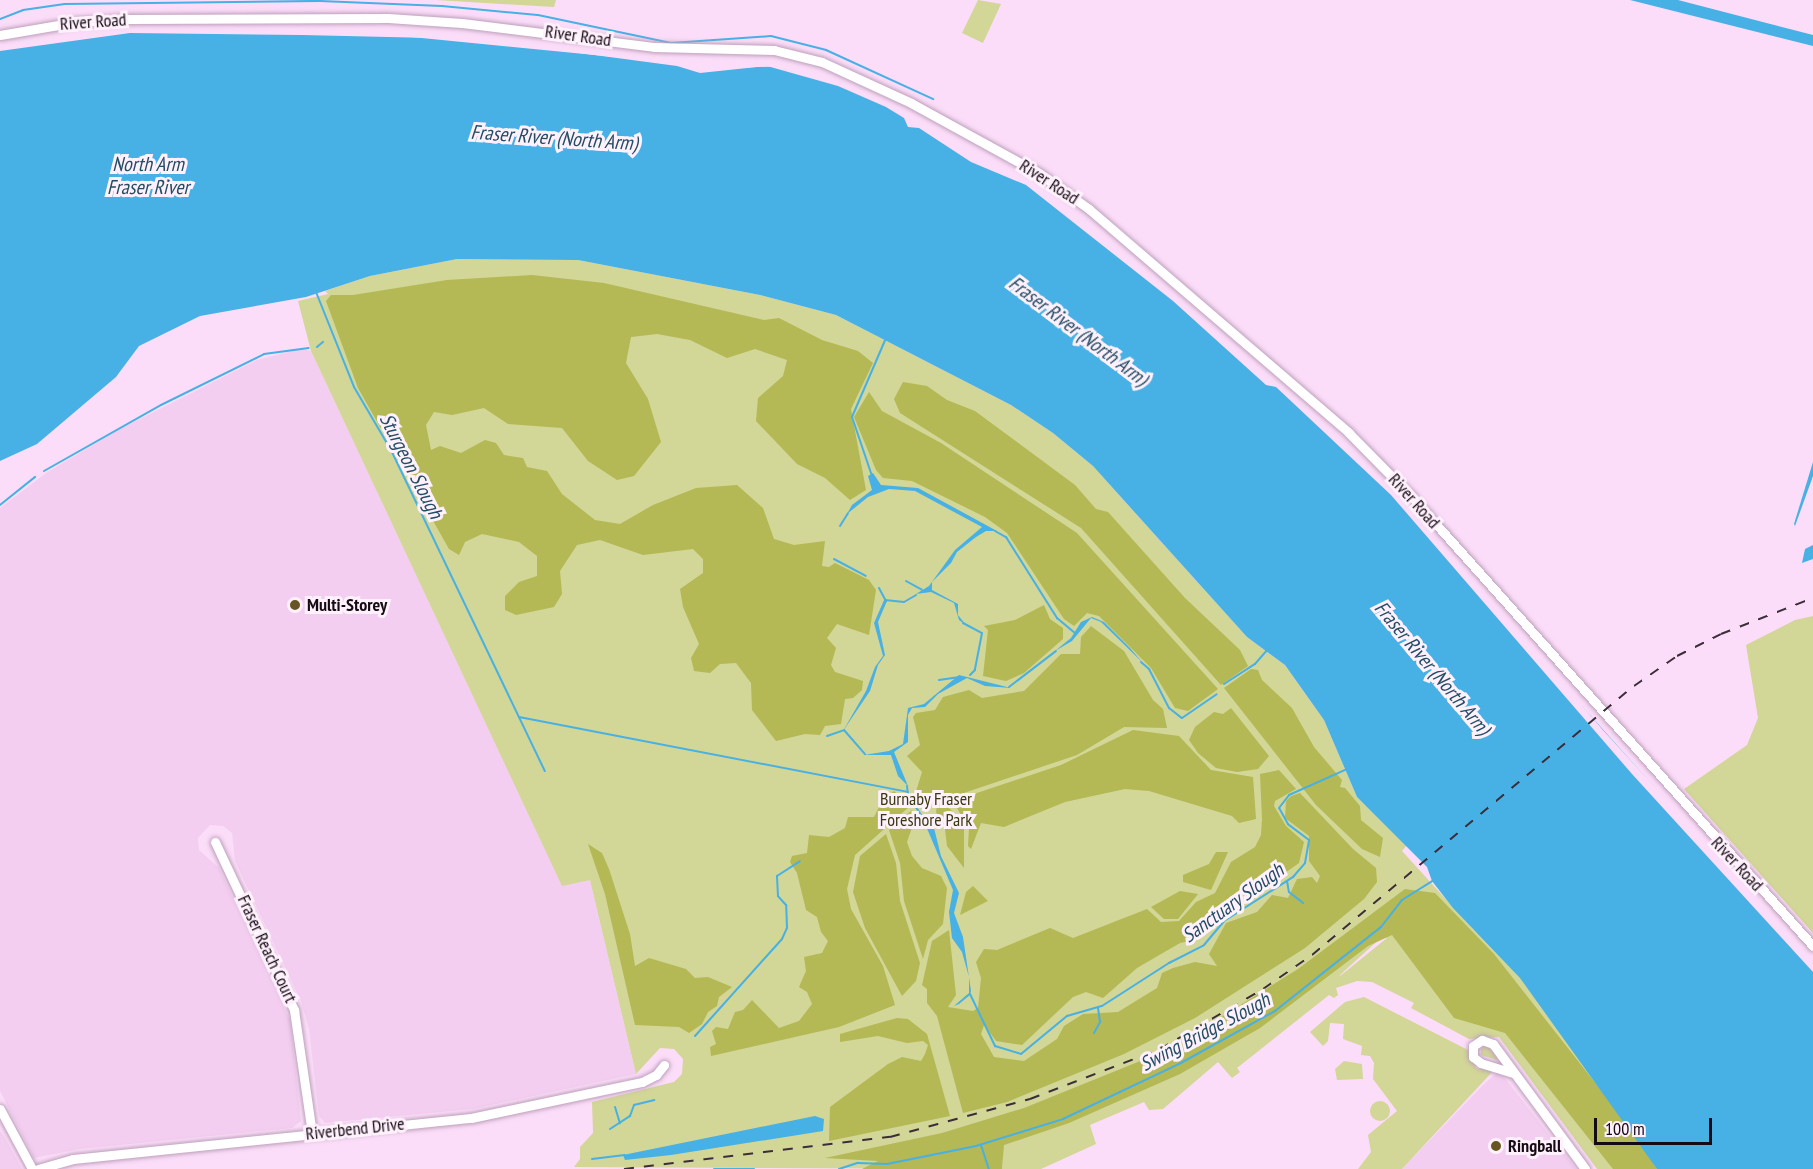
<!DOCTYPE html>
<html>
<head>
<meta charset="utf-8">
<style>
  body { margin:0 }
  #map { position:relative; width:1813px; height:1169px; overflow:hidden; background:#fcddf9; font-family:"PT Sans Narrow",sans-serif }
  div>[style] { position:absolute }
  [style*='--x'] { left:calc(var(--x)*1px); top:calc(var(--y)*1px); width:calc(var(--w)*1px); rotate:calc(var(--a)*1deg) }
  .built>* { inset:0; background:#f3cef0 }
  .green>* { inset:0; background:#d2d696 }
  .round { border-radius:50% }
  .forest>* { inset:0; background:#b4b855 }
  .water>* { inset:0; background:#47b0e5 }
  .pier>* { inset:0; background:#fcddf9 }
  .stream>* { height:2px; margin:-1px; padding:0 1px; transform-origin:1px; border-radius:1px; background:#47b0e5 }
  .roads { filter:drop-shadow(0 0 2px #bda0bb) drop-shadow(0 0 2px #bda0bb) }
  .minor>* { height:9px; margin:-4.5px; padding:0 4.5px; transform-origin:4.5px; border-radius:4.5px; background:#fff }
  .rail>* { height:2px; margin-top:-1px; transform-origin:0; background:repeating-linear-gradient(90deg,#3a2d39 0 10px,transparent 0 20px) }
  .dots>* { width:16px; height:16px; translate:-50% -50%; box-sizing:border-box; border:3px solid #fef1fc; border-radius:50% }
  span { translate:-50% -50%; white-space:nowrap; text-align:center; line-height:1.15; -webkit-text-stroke:6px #fef1fc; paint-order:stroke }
  .street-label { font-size:18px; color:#150b14 }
  .poi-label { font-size:18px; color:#150b14; font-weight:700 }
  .left { translate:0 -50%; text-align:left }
  .park-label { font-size:18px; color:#38390f }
  .water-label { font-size:20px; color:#234d64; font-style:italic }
  .scale { position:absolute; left:1594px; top:1118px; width:118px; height:27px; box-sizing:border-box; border:3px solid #150b14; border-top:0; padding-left:8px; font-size:18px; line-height:21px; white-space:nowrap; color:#150b14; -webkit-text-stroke:4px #fef1fc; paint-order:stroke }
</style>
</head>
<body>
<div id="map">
  <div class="built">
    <div style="clip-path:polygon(300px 349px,311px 351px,562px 885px,590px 880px,636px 1074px,473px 1109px,325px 1123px,319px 1116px,309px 1029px,301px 1001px,235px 861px,232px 833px,223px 826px,210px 825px,198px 838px,199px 850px,219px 868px,290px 1020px,301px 1121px,292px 1128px,80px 1149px,34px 1158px,0 1091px,0 508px,46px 473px,120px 429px,257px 360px)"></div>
    <div style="clip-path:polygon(1499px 1071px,1576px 1169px,1402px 1169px,1483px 1085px)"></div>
    <div style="clip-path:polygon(0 1131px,4px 1136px,22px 1169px,0 1169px)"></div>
  </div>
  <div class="green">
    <div style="clip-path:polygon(436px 0,556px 0,554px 7px)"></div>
    <div style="clip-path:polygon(978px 0,1001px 4px,983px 43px,962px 33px)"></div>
    <div style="clip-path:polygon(evenodd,457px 259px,578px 260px,760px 295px,836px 315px,1011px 405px,1053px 433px,1093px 466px,1247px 637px,1285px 665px,1324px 720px,1357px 797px,1407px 845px,1402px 851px,1474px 930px,1491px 933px,1683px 1169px,1597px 1169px,1499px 1037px,1469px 1039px,1411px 1008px,1414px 1003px,1372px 982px,1357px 981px,1336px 988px,1338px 995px,1334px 998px,1329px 995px,1237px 1068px,1240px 1072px,1232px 1078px,1218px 1062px,1163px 1109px,1149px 1110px,1144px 1102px,1090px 1125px,1096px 1144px,1041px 1169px,1002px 1169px,1003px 1148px,999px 1169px,574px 1167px,580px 1159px,580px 1147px,593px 1133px,592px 1102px,674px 1082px,682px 1074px,683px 1059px,674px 1049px,660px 1048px,636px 1074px,590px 880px,562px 886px,311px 351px,298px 301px,328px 294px,325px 291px,370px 276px,457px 259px,1384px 935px,1387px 938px,1340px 976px,1340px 975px,1384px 935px)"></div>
    <div style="clip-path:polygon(1813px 616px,1813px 933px,1684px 789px,1747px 745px,1758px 718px,1746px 645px,1795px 620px)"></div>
    <div style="clip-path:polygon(1364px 997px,1468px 1050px,1476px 1068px,1493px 1071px,1402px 1169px,1358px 1169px,1371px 1152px,1368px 1135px,1397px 1111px,1373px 1079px,1374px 1063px,1370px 1056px,1361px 1055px,1362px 1046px,1343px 1039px,1344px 1024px,1330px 1023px,1328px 1041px,1323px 1046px,1310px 1032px,1345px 1002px)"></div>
    <div style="clip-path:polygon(1487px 1045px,1497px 1057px,1497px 1060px,1481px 1055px,1481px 1049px)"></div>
    <div style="clip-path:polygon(1344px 1061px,1362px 1064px,1363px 1079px,1337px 1080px,1335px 1069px)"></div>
    <div class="round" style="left:1370px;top:1101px;width:20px;height:20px"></div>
  </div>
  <div class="forest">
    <div style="clip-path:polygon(532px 275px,604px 283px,764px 320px,779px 318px,822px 340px,858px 351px,873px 363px,851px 409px,866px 490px,850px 500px,825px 478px,797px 464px,756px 421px,758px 398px,783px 376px,787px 360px,755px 349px,727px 358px,690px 340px,657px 334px,631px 337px,626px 363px,648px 399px,661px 442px,634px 476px,617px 480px,588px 461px,562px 428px,508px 424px,484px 408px,452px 415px,434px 412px,426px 425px,431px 450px,440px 446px,461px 453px,485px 440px,496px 443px,504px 455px,523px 458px,527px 467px,547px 471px,562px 494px,595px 520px,620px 524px,653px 505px,696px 488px,737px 485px,763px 508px,774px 539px,794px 545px,825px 541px,822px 566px,829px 567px,835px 563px,869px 580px,876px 590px,869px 635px,837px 624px,827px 638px,836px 648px,831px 665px,835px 672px,863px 681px,862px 690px,853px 698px,845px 699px,841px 724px,825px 726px,820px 735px,805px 734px,776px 741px,752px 710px,751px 683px,736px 663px,720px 664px,710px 673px,694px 671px,691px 658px,699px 644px,683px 607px,680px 589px,703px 573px,703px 559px,693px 549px,643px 555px,600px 540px,577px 545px,560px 571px,562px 594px,554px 607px,516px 615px,505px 610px,505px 596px,519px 582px,537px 576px,537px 556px,519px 542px,482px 534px,465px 542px,459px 555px,449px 549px,358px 388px,326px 301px,331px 295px,353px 295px,447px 280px)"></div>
    <div style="clip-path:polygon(903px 382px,927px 386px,947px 400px,975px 411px,1075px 485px,1096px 509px,1108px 512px,1185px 598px,1240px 650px,1248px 666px,1221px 685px,1081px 528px,900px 413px,894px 399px)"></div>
    <div style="clip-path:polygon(869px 392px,882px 411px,941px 443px,1077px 533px,1218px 689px,1188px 711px,1175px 708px,1151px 668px,1099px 616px,1087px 613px,1074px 626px,1064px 619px,1007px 533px,985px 517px,912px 481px,883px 478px,876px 470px,854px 417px)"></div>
    <div style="clip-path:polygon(1044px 605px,1050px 619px,1063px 628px,1063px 639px,1024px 673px,1006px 681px,983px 676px,988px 630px,984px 626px,1015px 620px)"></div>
    <div style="clip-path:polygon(1091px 626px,1124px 651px,1153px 700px,1163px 709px,1167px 728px,1124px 727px,1077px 755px,946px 799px,922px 802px,914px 798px,922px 772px,907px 756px,920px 745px,913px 717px,916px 713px,935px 710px,943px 697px,969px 690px,982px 698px,1024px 691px,1061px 654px,1080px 654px,1081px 637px)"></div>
    <div style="clip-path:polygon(1251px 669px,1258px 670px,1262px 680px,1292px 708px,1314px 747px,1342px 780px,1340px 787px,1345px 788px,1360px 806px,1361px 820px,1383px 838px,1380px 857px,1362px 849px,1316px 805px,1224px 688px)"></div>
    <div style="clip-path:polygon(1231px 708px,1269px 756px,1258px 769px,1237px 772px,1216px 768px,1198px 753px,1189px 740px,1195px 727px,1214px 712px,1223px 714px)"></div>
    <div style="clip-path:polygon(1133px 730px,1179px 736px,1211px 770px,1253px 777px,1256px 819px,1239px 823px,1232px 816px,1149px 791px,1125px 789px,1065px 802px,1004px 827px,981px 823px,971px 849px,968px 846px,969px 829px,953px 801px,1061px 765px)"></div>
    <div style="clip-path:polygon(1279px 770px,1296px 789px,1275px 801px,1274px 806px,1286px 826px,1304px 842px,1299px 863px,1254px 895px,1242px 898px,1198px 939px,1180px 943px,1137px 968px,1103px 998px,1086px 992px,1073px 997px,1022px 1045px,996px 1041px,984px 1025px,981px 1034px,994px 1057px,1024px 1061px,1057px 1039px,1064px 1026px,1083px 1014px,1118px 1012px,1157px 988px,1162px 973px,1173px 968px,1195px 962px,1217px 966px,1209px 954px,1226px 923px,1257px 912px,1272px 895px,1288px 898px,1297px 879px,1312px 877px,1317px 883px,1320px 876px,1309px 861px,1309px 836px,1285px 818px,1286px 801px,1291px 796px,1300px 793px,1353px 849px,1376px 868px,1377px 882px,1364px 899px,1305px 948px,1195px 1018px,1124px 1054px,1007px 1102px,963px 1113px,937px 1016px,927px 1003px,927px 989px,922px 985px,932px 941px,949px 930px,956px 995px,948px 1007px,973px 1011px,978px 1008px,981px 978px,976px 962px,984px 949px,997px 950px,1050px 928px,1073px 938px,1147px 909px,1161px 922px,1179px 921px,1196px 902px,1215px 893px,1231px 862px,1255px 847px,1261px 835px,1262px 819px,1260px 774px)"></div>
    <div style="clip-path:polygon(894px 791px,910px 806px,855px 855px,847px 889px,851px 909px,883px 966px,895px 1005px,839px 1027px,711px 1056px,710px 1047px,716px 1044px,712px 1031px,716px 1027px,728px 1029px,735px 1012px,743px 1010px,752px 1000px,779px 1028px,799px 1021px,812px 1004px,807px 992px,799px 987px,806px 971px,804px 957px,822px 953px,828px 941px,821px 932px,817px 917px,806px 910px,797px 873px,790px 862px,792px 856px,807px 853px,809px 835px,829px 837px,845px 828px,848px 817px,874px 817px,882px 801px)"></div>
    <div style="clip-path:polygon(943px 802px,958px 817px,964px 829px,964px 868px,947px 846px,945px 829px,936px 812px,937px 805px)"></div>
    <div style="clip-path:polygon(912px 810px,916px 816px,907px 842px,912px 856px,922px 868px,941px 876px,947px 888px,943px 924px,928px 940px,923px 959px,904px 901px,900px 863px,889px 830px)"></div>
    <div style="clip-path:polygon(886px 834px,896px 863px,900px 901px,920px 963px,916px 981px,902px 996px,865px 928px,853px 892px,860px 856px)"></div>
    <div style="clip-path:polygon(588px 844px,602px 853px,609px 869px,630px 934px,635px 966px,649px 958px,686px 969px,695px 978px,708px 977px,732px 987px,719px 997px,717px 1006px,708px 1012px,702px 1024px,689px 1033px,679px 1027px,635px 1025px,605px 894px)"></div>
    <div style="clip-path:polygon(1216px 852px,1228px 852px,1211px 890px,1183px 882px,1183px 875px,1209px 864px)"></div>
    <div style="clip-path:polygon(973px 886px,988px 901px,960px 915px,966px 892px)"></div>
    <div style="clip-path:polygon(1405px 889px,1435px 893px,1494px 954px,1626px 1122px,1657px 1169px,1613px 1169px,1505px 1033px,1454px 1018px,1392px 935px,1368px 946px,1260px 1028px,1180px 1074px,1069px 1123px,1004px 1145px,1002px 1169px,862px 1169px,878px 1161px,825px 1158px,942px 1133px,1024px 1108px,1170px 1049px,1298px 969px)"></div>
    <div style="clip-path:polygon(1180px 891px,1198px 894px,1178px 919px,1164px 919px,1151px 907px)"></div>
    <div style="clip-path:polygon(897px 1018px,908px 1019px,927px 1034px,950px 1116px,829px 1141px,830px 1107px,888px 1064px,902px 1057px,921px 1061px,925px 1054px,928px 1045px,923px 1041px,907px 1043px,878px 1036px,840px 1042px,840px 1034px)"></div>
  </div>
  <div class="water">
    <div style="clip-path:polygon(1630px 0,1678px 0,1813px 35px,1813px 46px)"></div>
    <div style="clip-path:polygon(141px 29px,351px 31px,727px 68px,791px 66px,857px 90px,916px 121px,974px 160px,1026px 181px,1085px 221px,1332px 432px,1403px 506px,1813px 964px,1813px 1169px,1657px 1169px,1520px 978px,1453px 908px,1432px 881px,1427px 867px,1357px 797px,1324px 720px,1285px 665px,1247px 637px,1093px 466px,1053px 433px,1011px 405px,836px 315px,760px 295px,578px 260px,457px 259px,370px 276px,306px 297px,200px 316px,139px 346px,116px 377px,37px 444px,0 461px,0 48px)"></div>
    <div style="clip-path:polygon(1813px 462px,1813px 476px,1795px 526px,1794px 524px)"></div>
    <div style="clip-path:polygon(873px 473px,881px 485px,918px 488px,997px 531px,986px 531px,976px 537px,957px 552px,951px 563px,932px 582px,932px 590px,958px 604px,958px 615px,966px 625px,959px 620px,954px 603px,931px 592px,916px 594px,929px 586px,955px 550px,982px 527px,915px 491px,889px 489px,868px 497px,847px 514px,852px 505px,872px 490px,868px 476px)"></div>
    <div style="clip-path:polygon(1813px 545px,1813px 559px,1802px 563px,1805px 549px)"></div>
    <div style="clip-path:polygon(885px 598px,887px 601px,878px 622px,885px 655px,878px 665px,870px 691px,843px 731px,866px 691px,875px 667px,883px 656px,874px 623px)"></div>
    <div style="clip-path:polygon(1092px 617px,1104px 622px,1130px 648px,1143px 663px,1101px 622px,1091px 618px,1072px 641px,1055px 651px,1071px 638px,1081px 622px)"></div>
    <div style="clip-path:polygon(959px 675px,1011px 688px,985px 686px,967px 678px,938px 694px,925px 707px,912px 708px,908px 715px,908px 742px,894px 752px,908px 786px,898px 776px,891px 755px,864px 755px,889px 751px,903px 744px,908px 708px,924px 704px)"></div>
    <div style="clip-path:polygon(923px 819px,930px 820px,934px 828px,941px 856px,959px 893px,954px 913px,963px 937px,971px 991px,970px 995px,959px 1004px,954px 1006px,969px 993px,969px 977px,962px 952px,952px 938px,949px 912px,953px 890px)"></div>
    <div style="clip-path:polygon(815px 1116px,824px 1119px,823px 1131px,671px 1155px,625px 1160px,623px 1155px)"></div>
  </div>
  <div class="pier">
    <div style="clip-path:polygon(135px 27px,351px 28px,513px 41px,727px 65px,792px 63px,858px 87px,918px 118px,975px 157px,1027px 178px,1087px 219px,1334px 430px,1497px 605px,1602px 729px,1813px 960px,1813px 972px,1632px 774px,1391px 495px,1276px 387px,1266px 385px,1173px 301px,1026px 185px,971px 162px,919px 128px,908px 127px,904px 118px,886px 107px,838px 86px,767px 66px,700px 73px,677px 66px,475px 39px,302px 35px,130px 33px,0 51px,0 46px,24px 39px)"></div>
  </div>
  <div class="stream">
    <div style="--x:0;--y:19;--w:25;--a:-21"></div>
    <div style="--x:23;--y:10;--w:42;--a:-8.1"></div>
    <div style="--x:65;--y:4;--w:255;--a:-0.7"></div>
    <div style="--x:320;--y:1;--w:122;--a:2.3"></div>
    <div style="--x:442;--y:6;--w:96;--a:5.4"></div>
    <div style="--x:538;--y:15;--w:136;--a:11.9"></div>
    <div style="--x:671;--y:43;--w:100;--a:-4"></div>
    <div style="--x:771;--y:36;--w:57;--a:14.3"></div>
    <div style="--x:826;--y:50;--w:118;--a:24.6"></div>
    <div style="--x:316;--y:292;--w:102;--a:68.2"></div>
    <div style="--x:354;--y:387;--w:73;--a:59.6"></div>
    <div style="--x:391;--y:450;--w:356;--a:64.4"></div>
    <div style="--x:317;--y:347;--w:8;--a:-40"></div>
    <div style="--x:44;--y:471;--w:134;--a:-29.4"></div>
    <div style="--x:161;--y:405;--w:115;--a:-26.3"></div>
    <div style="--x:264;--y:354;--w:45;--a:-7.6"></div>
    <div style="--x:872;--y:476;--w:62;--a:-108.7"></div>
    <div style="--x:852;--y:417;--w:86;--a:-66.7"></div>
    <div style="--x:0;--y:505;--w:45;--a:-38.7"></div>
    <div style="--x:840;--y:526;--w:15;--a:-58"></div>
    <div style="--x:995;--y:531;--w:13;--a:29"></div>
    <div style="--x:1006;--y:537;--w:96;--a:57.8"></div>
    <div style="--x:1057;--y:618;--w:23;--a:40"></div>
    <div style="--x:834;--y:559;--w:36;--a:28"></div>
    <div style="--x:906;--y:581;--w:18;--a:29"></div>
    <div style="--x:879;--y:588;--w:15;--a:62"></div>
    <div style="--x:885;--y:600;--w:19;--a:6"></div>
    <div style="--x:904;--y:602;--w:14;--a:-30"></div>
    <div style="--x:963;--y:623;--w:21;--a:28"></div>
    <div style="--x:982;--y:633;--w:38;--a:101"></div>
    <div style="--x:975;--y:670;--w:7;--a:135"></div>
    <div style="--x:1141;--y:662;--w:11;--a:41"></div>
    <div style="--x:1149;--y:669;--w:44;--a:62.9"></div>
    <div style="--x:1169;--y:708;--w:16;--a:38"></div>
    <div style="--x:1182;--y:718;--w:42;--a:-34.4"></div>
    <div style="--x:939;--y:680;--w:21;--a:-8"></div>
    <div style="--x:1224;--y:684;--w:37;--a:-33"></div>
    <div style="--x:1255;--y:664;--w:20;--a:-49"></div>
    <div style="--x:1009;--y:687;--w:59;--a:-37.5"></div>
    <div style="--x:519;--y:717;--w:396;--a:10.9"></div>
    <div style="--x:844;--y:730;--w:32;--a:49"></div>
    <div style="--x:827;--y:736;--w:18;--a:-19"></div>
    <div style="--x:907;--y:786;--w:9;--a:84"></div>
    <div style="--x:908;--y:795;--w:30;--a:57"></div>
    <div style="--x:1287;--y:881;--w:11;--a:80"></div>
    <div style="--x:1289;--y:892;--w:18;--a:38"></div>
    <div style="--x:970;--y:994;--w:58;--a:64.3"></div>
    <div style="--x:995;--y:1046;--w:27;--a:17"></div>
    <div style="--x:1021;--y:1054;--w:60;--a:-39.6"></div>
    <div style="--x:1067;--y:1016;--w:36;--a:-16"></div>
    <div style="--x:1102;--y:1006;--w:80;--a:-32.7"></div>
    <div style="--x:1169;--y:963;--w:39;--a:-27"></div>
    <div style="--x:1204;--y:945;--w:31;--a:-50"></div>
    <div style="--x:1224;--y:921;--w:82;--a:-32.5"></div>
    <div style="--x:1293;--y:877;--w:18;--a:-49"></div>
    <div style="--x:1305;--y:863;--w:23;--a:-80"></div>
    <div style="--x:1309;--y:840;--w:26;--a:-143"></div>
    <div style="--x:1288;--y:824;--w:18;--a:-119"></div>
    <div style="--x:1279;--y:808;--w:16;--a:-52"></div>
    <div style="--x:1289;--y:795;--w:64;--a:-24.1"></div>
    <div style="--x:1094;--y:1033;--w:13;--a:-61"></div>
    <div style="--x:1100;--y:1022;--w:14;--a:-98"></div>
    <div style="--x:695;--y:1036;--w:130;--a:-48.1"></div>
    <div style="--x:782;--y:939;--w:12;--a:-66"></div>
    <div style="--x:787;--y:928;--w:23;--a:-92"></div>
    <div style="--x:786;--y:905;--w:12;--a:-132"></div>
    <div style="--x:778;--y:896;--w:20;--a:-93"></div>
    <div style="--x:777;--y:876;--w:27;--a:-33"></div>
    <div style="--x:615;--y:1107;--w:17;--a:73"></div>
    <div style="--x:610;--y:1129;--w:24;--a:-33"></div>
    <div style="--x:630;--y:1116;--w:12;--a:-70"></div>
    <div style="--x:634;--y:1105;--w:21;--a:-14"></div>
    <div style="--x:981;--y:1145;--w:25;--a:72"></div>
    <div style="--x:592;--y:1159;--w:33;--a:-7"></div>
    <div style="--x:714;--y:1169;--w:40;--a:0"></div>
    <div style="--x:839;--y:1169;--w:20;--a:-18"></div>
    <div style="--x:858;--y:1163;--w:29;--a:2"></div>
    <div style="--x:887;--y:1164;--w:91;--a:-11.4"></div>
    <div style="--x:976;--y:1146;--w:91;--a:-17.2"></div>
    <div style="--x:1063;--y:1119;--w:128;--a:-25.4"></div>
    <div style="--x:1179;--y:1064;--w:110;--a:-28.9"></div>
    <div style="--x:1275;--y:1011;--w:135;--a:-38.4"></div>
    <div style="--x:1381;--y:927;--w:34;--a:-52"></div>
    <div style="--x:1402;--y:900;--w:36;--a:-32"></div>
  </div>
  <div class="roads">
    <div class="minor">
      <div style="--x:0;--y:35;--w:77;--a:-9.7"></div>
      <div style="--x:76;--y:22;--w:52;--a:-3.3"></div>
      <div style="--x:128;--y:19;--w:260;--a:-0.2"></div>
      <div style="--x:388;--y:18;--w:74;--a:3.9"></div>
      <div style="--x:462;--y:23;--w:193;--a:7.1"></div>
      <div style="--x:654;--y:47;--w:120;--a:1.4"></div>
      <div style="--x:774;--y:50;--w:49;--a:14"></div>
      <div style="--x:822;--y:62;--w:98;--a:24.7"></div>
      <div style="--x:911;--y:103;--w:147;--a:28.8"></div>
      <div style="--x:1040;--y:174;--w:60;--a:35.5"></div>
      <div style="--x:1089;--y:209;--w:343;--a:40.7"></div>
      <div style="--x:1349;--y:433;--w:87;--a:45.5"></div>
      <div style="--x:1410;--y:495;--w:605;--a:48.22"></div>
      <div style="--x:215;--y:842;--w:186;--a:64.8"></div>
      <div style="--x:294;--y:1010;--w:124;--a:81.7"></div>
      <div style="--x:1513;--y:1073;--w:34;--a:-163"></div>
      <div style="--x:1481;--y:1063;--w:10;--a:-143"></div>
      <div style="--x:1473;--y:1057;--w:11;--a:-90"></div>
      <div style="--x:1473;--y:1046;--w:11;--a:-34"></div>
      <div style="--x:1482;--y:1040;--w:12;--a:20"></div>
      <div style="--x:1493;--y:1044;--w:155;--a:53.6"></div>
      <div style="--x:0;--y:1109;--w:68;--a:61.9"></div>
      <div style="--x:38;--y:1169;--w:36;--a:-16"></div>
      <div style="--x:73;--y:1159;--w:400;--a:-5.9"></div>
      <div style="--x:471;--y:1118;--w:175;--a:-11.9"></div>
      <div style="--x:642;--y:1082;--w:16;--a:-27"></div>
      <div style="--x:656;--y:1075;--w:13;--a:-51"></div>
    </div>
  </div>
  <div class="rail">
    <div style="--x:624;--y:1169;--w:268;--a:-6.9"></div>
    <div style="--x:890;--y:1137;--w:145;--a:-15.2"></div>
    <div style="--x:1030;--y:1099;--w:139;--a:-21"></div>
    <div style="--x:1160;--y:1049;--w:119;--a:-30.2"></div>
    <div style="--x:1263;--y:989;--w:60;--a:-34.8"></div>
    <div style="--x:1312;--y:955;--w:420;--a:-39.9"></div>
    <div style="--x:1634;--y:686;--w:52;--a:-34.9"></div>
    <div style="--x:1677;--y:656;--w:49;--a:-26.6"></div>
    <div style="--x:1721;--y:634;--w:99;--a:-21.4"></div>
  </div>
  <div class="dots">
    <div style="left:295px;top:605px;background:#665523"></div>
    <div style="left:1496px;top:1146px;background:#665523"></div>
  </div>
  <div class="street-label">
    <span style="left:93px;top:22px;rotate:-4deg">River Road</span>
    <span style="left:578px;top:36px;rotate:8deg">River Road</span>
    <span style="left:1049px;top:182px;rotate:33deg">River Road</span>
    <span style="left:1414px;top:501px;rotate:48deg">River Road</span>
    <span style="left:1737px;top:864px;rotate:47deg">River Road</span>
    <span style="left:267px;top:949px;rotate:65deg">Fraser Reach Court</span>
    <span style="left:355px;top:1129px;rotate:-6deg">Riverbend Drive</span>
  </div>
  <div class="poi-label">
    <span class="left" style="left:307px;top:605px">Multi-Storey</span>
    <span class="left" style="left:1508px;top:1146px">Ringball</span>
  </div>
  <div class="park-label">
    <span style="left:926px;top:810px">Burnaby Fraser<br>Foreshore Park</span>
  </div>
  <div class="water-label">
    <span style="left:554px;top:138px;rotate:4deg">Fraser River (North Arm)</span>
    <span style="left:148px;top:176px">North Arm<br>Fraser River</span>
    <span style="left:1078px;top:331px;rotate:37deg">Fraser River (North Arm)</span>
    <span style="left:411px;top:466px;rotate:63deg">Sturgeon Slough</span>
    <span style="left:1432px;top:668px;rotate:50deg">Fraser River (North Arm)</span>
    <span style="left:1233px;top:903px;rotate:-36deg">Sanctuary Slough</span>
    <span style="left:1205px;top:1032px;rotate:-28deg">Swing Bridge Slough</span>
  </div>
  <div class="scale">100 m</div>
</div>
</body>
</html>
